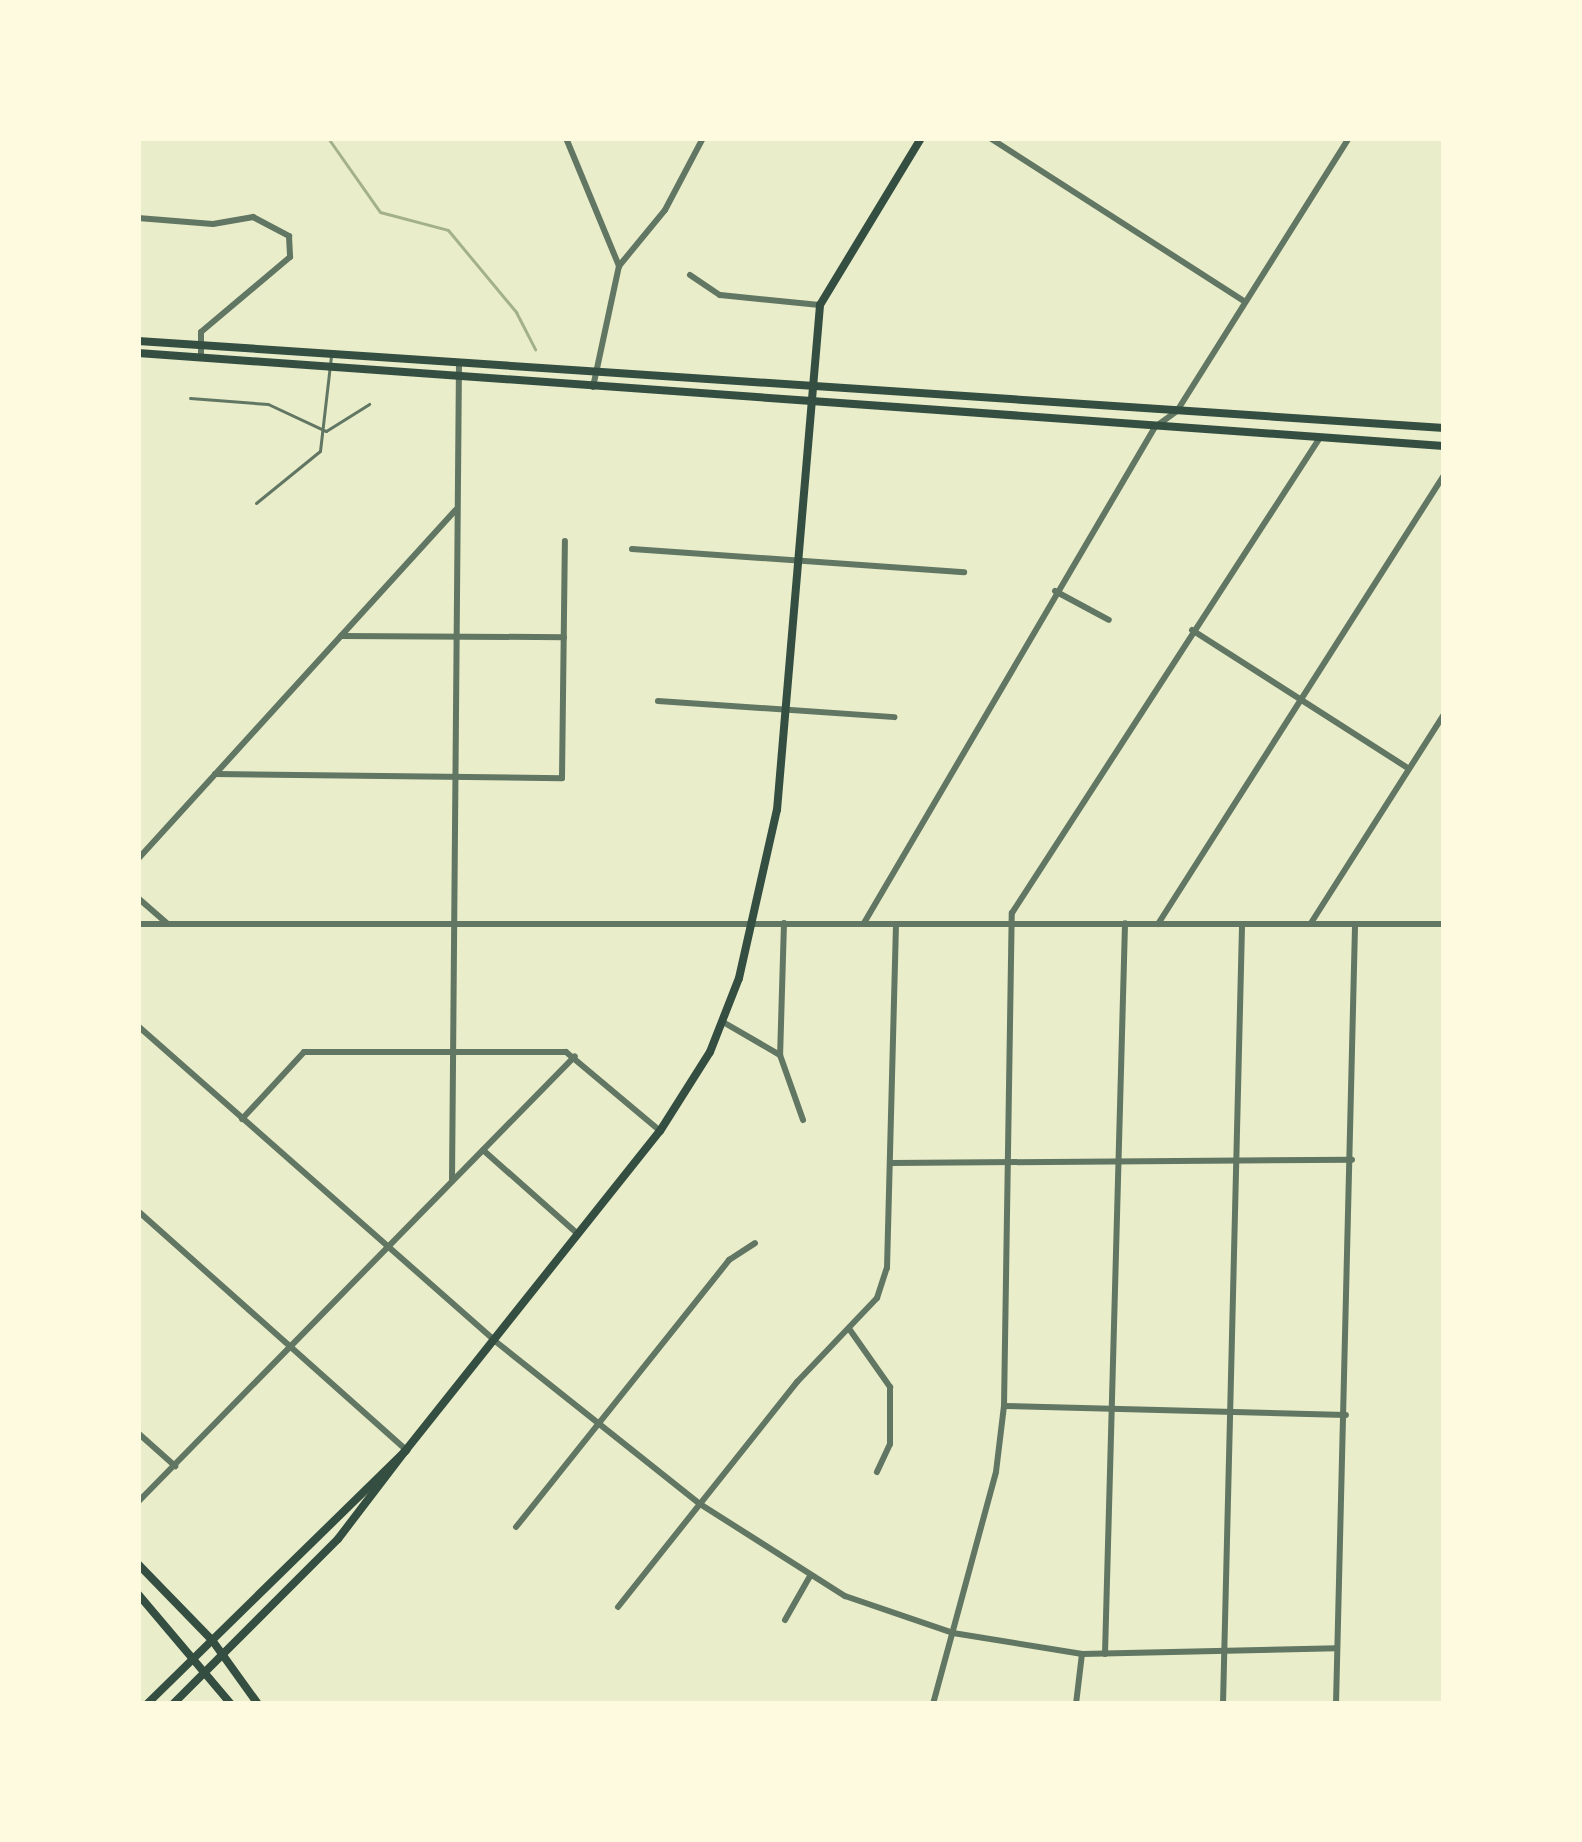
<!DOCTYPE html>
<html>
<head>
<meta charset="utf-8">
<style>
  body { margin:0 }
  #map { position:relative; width:1582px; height:1842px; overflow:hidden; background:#e9edc9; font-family:Barlow,sans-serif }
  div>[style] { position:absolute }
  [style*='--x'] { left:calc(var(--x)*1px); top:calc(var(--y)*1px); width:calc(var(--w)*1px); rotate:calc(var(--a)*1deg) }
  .stream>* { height:3px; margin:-1.5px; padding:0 1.5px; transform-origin:1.5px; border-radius:1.5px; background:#a3b18a }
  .service>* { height:3px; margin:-1.5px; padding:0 1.5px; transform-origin:1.5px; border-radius:1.5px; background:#617663 }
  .minor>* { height:6px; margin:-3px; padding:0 3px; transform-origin:3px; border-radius:3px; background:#617663 }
  .tertiary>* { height:6px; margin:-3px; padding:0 3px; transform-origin:3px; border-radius:3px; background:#617663 }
  .secondary>* { height:8px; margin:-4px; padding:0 4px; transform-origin:4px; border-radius:4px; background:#344e41 }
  span { translate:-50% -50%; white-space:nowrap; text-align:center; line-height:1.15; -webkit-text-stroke:10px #fefae0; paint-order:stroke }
  .frame { position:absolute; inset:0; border:141px solid #fefae0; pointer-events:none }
</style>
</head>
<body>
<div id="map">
  <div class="stream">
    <div style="--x:328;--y:138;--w:90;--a:54.9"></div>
    <div style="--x:380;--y:212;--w:70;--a:14.8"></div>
    <div style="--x:448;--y:230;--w:107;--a:50.3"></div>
    <div style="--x:516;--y:312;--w:42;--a:62.8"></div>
  </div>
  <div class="service">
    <div style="--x:190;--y:398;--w:78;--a:4.4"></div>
    <div style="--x:268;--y:404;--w:64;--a:25"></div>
    <div style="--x:326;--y:431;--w:51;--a:-32.1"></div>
    <div style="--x:256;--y:503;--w:82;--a:-39.1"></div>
    <div style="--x:320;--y:451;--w:96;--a:-83.4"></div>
  </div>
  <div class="minor">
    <div style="--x:566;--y:138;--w:139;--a:67.5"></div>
    <div style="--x:990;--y:138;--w:303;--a:32.7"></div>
    <div style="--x:138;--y:218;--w:75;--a:4.6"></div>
    <div style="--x:213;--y:224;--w:41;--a:-9.9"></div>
    <div style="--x:253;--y:217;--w:41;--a:27.8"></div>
    <div style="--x:289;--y:236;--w:21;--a:87"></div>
    <div style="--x:290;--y:257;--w:116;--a:139.9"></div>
    <div style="--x:201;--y:332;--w:26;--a:90"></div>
    <div style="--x:690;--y:275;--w:36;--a:34"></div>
    <div style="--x:720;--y:295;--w:100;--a:5.7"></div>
    <div style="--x:593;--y:387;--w:124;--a:-77.9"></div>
    <div style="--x:619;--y:266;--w:72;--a:-50.6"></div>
    <div style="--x:665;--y:210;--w:81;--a:-62.2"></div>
    <div style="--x:632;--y:549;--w:333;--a:4"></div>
    <div style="--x:1055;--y:591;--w:61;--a:28.2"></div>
    <div style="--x:1192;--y:630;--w:256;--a:32.6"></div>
    <div style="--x:341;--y:636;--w:223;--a:0.3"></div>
    <div style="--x:658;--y:701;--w:237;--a:3.9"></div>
    <div style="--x:215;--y:774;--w:347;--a:0.7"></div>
    <div style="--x:562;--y:778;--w:237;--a:-89.3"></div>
    <div style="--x:138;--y:859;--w:472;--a:-47.7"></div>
    <div style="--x:138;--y:898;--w:38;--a:41"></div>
    <div style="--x:784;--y:923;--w:132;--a:91.7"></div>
    <div style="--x:780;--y:1055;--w:69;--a:70.5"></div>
    <div style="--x:864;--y:923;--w:575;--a:-59.6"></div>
    <div style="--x:1155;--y:427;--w:27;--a:-36"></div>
    <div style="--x:1177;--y:411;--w:323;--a:-57.8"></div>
    <div style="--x:1311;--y:923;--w:248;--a:-57.5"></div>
    <div style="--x:1158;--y:924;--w:532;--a:-57.5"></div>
    <div style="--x:723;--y:1022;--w:66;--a:30.1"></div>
    <div style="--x:138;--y:1026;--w:476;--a:41.4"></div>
    <div style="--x:495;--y:1341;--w:262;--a:38.5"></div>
    <div style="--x:700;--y:1504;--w:172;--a:32.4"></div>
    <div style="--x:845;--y:1596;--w:114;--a:18.9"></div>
    <div style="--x:953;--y:1633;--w:131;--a:9.2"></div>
    <div style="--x:1082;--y:1654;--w:255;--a:-1.3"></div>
    <div style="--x:242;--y:1119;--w:91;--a:-47.2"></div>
    <div style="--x:304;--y:1052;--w:262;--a:0"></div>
    <div style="--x:566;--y:1052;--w:123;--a:40"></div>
    <div style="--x:483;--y:1150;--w:127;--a:41.5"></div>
    <div style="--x:891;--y:1163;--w:461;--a:-0.4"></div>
    <div style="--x:452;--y:1181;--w:818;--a:-89.51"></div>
    <div style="--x:138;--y:1211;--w:359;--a:41.7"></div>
    <div style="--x:850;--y:1330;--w:70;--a:54.9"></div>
    <div style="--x:890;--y:1387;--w:57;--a:90"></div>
    <div style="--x:890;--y:1444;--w:31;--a:115"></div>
    <div style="--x:1004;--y:1406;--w:342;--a:1.5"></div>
    <div style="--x:138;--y:1433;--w:50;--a:41.7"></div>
    <div style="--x:138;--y:1502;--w:624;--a:-45.58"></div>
    <div style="--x:516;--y:1527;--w:342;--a:-51.4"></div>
    <div style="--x:729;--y:1260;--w:31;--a:-33"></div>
    <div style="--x:618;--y:1607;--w:288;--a:-51.5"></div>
    <div style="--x:797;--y:1382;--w:116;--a:-46.4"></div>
    <div style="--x:877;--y:1298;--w:32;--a:-72"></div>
    <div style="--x:887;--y:1268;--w:344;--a:-88.5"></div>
    <div style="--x:785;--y:1620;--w:51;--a:-60.4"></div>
    <div style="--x:1105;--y:1654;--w:731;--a:-88.43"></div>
    <div style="--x:933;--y:1704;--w:240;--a:-74.8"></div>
    <div style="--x:996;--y:1472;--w:66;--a:-83.1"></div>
    <div style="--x:1004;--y:1406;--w:493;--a:-89.1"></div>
    <div style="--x:1012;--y:913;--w:565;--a:-57.07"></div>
    <div style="--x:1076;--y:1704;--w:50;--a:-83.2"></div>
    <div style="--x:1223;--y:1704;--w:779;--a:-88.6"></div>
    <div style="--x:1336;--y:1704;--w:779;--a:-88.6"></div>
  </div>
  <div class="tertiary">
    <div style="--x:138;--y:924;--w:1306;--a:0"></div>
  </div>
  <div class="secondary">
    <div style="--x:138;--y:341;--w:1309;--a:3.81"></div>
    <div style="--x:138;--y:353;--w:1309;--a:4.07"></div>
    <div style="--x:138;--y:1564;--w:106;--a:45.8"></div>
    <div style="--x:212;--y:1640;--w:79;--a:54.3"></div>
    <div style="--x:138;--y:1594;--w:144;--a:49.8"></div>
    <div style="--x:147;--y:1704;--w:363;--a:-44.4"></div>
    <div style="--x:406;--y:1450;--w:408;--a:-51.5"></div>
    <div style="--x:660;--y:1131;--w:93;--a:-57.7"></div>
    <div style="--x:710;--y:1052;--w:79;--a:-68.6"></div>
    <div style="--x:739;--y:978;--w:172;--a:-77.3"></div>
    <div style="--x:777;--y:810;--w:507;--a:-85.13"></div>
    <div style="--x:820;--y:305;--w:195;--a:-58.8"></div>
    <div style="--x:173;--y:1704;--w:233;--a:-45"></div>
    <div style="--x:338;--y:1539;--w:111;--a:-52.7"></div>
  </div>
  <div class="frame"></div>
</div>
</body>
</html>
